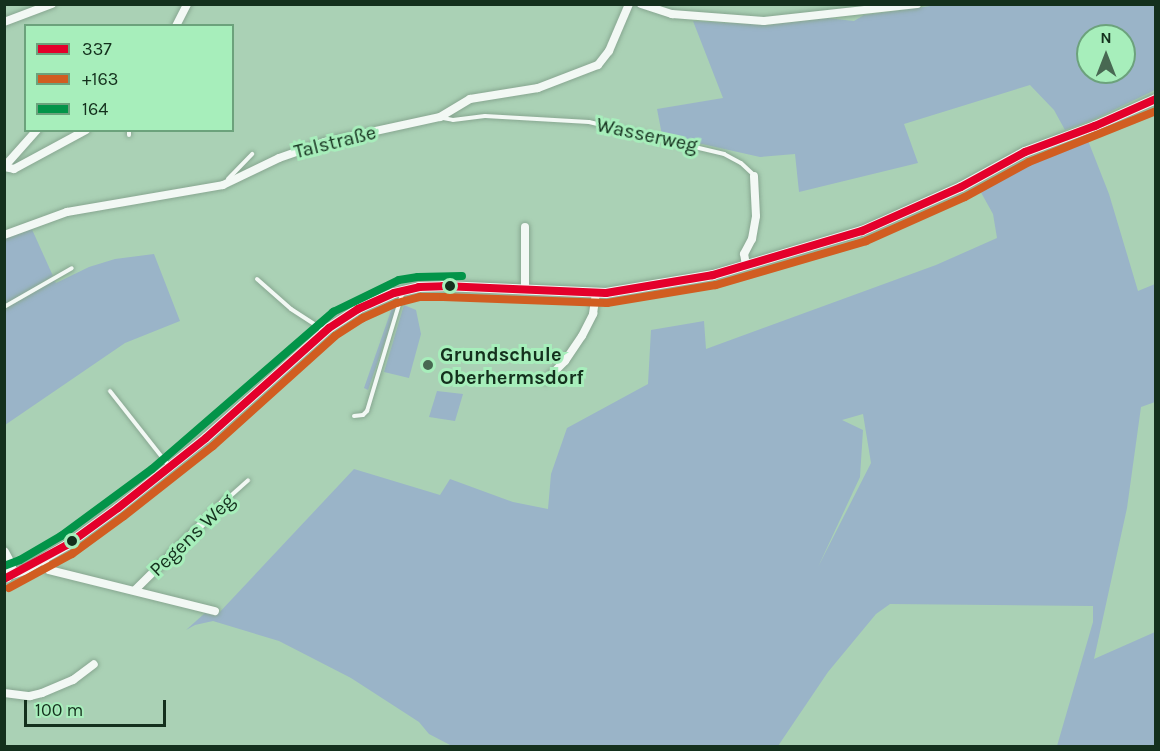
<!DOCTYPE html>
<html>
<head>
<meta charset="utf-8">
<style>
  body { margin:0 }
  #map { position:relative; width:1160px; height:751px; overflow:hidden; background:#aad1b5; font-family:Karla,sans-serif }
  div>[style] { position:absolute }
  [style*='--x'] { left:calc(var(--x)*1px); top:calc(var(--y)*1px); width:calc(var(--w)*1px); rotate:calc(var(--a)*1deg) }
  .green>* { inset:0; background:#9ab4c8 }
  .roads { filter:drop-shadow(0 0 2px #87a690) drop-shadow(0 0 2px #87a690) }
  .service>* { height:4px; margin:-2px; padding:0 2px; transform-origin:2px; border-radius:2px; background:#f2f8f4 }
  .minor>* { height:8px; margin:-4px; padding:0 4px; transform-origin:4px; border-radius:4px; background:#f2f8f4 }
  .tertiary>* { height:10px; margin:-5px; padding:0 5px; transform-origin:5px; border-radius:5px; background:#f2f8f4 }
  .bus-1>* { height:8px; margin:-4px; padding:0 4px; transform-origin:4px; border-radius:4px; background:#e4002b }
  .bus-2>* { height:8px; margin:-4px; padding:0 4px; transform-origin:4px; border-radius:4px; background:#d15d21 }
  .bus-3>* { height:8px; margin:-4px; padding:0 4px; transform-origin:4px; border-radius:4px; background:#039449 }
  .dots>* { width:16px; height:16px; translate:-50% -50%; box-sizing:border-box; border:3px solid #a7eebb; border-radius:50% }
  span { translate:-50% -50%; white-space:nowrap; text-align:center; line-height:1.15; -webkit-text-stroke:6px #a7eebb; paint-order:stroke }
  .street-label { font-size:20px; color:#14301d }
  .poi-label { font-size:20px; color:#14301d; font-weight:700 }
  .left { translate:0 -50%; text-align:left }
  .frame { position:absolute; inset:0; border:6px solid #14301d; pointer-events:none }
  .legend { position:absolute; left:24px; top:24px; width:210px; height:108px; box-sizing:border-box; background:#a7eebb; border:2px solid #6ca27c; margin:0; padding:8px 10px; list-style:none; font-size:18px; color:#14301d }
  .legend li { display:flex; align-items:center; gap:12px; height:30px }
  .legend b { width:30px; border:2px solid #6ca27c }
  .north { position:absolute; left:1076px; top:24px; width:60px; height:60px; box-sizing:border-box; background:#a7eebb; border:2px solid #6ca27c; border-radius:50%; rotate:0deg; font-size:16px; font-weight:700; line-height:24px; text-align:center; color:#14301d }
  .north::after { content:''; display:block; margin:auto; width:21px; height:27px; background:#486852; clip-path:polygon(50% 0,100% 100%,50% 72%,0 100%) }
  .scale { position:absolute; left:24px; top:700px; width:142px; height:27px; box-sizing:border-box; border:3px solid #14301d; border-top:0; padding-left:8px; font-size:18px; line-height:21px; white-space:nowrap; color:#14301d; -webkit-text-stroke:4px #a7eebb; paint-order:stroke }
</style>
</head>
<body>
<div id="map">
  <div class="green">
    <div style="clip-path:polygon(evenodd,945px 4px,1155px 5px,1155px 90px,1095px 119px,1065px 130px,1054px 110px,1030px 85px,904px 124px,918px 163px,799px 192px,795px 154px,760px 157px,662px 135px,657px 109px,723px 98px,693px 21px,767px 25px,827px 18px,854px 21px,864px 15px,945px 4px,1088px 36px,1124px 36px,1124px 72px,1088px 72px,1088px 36px)"></div>
    <div style="clip-path:polygon(evenodd,1087px 138px,1109px 194px,1138px 291px,1155px 284px,1155px 402px,1141px 407px,1127px 508px,1094px 659px,1155px 632px,1155px 746px,1057px 746px,1093px 622px,1093px 606px,890px 604px,876px 614px,828px 672px,778px 746px,452px 746px,429px 734px,419px 722px,351px 678px,279px 641px,213px 621px,195px 625px,186px 630px,205px 613px,216px 616px,354px 469px,440px 495px,450px 479px,513px 502px,548px 509px,551px 474px,567px 428px,648px 384px,651px 330px,704px 321px,706px 349px,936px 265px,997px 238px,993px 214px,978px 187px,1020px 162px,1087px 138px,863px 414px,871px 463px,818px 567px,860px 477px,863px 430px,842px 420px,863px 414px)"></div>
    <div style="clip-path:polygon(30px 225px,53px 276px,5px 305px,5px 236px)"></div>
    <div style="clip-path:polygon(154px 254px,180px 321px,125px 343px,5px 425px,5px 309px,54px 280px,56px 283px,89px 267px,115px 259px)"></div>
    <div style="clip-path:polygon(393px 305px,397px 306px,368px 390px,364px 388px)"></div>
    <div style="clip-path:polygon(404px 305px,416px 310px,421px 334px,409px 378px,384px 372px)"></div>
    <div style="clip-path:polygon(437px 391px,463px 394px,455px 421px,429px 417px)"></div>
  </div>
  <div class="roads">
    <div class="service">
      <div style="--x:443;--y:118;--w:10;--a:11"></div>
      <div style="--x:453;--y:120;--w:32;--a:-7"></div>
      <div style="--x:485;--y:116;--w:104;--a:3.3"></div>
      <div style="--x:589;--y:122;--w:139;--a:13.3"></div>
      <div style="--x:724;--y:154;--w:19;--a:28"></div>
      <div style="--x:741;--y:163;--w:18;--a:43"></div>
      <div style="--x:129;--y:130;--w:5;--a:90"></div>
      <div style="--x:228;--y:179;--w:35;--a:-46"></div>
      <div style="--x:257;--y:279;--w:45;--a:41.4"></div>
      <div style="--x:291;--y:309;--w:40;--a:32.9"></div>
      <div style="--x:4;--y:307;--w:78;--a:-29.8"></div>
      <div style="--x:110;--y:391;--w:95;--a:51.8"></div>
      <div style="--x:354;--y:416;--w:9;--a:-6"></div>
      <div style="--x:363;--y:415;--w:6;--a:-45"></div>
      <div style="--x:367;--y:411;--w:122;--a:-73.3"></div>
      <div style="--x:225;--y:501;--w:31;--a:-42"></div>
    </div>
    <div class="minor">
      <div style="--x:641;--y:4;--w:33;--a:18"></div>
      <div style="--x:672;--y:14;--w:92;--a:4.4"></div>
      <div style="--x:764;--y:21;--w:154;--a:-6.3"></div>
      <div style="--x:4;--y:22;--w:51;--a:-20.6"></div>
      <div style="--x:176;--y:26;--w:25;--a:-63"></div>
      <div style="--x:4;--y:167;--w:10;--a:11"></div>
      <div style="--x:14;--y:169;--w:82;--a:-28.4"></div>
      <div style="--x:4;--y:167;--w:50;--a:-48.3"></div>
      <div style="--x:525;--y:227;--w:61;--a:90"></div>
      <div style="--x:4;--y:235;--w:67;--a:-20.1"></div>
      <div style="--x:67;--y:212;--w:158;--a:-9.8"></div>
      <div style="--x:223;--y:185;--w:62;--a:-25.7"></div>
      <div style="--x:279;--y:158;--w:49;--a:-19.2"></div>
      <div style="--x:325;--y:142;--w:118;--a:-12.3"></div>
      <div style="--x:440;--y:117;--w:35;--a:-31"></div>
      <div style="--x:470;--y:99;--w:69;--a:-9.2"></div>
      <div style="--x:538;--y:88;--w:64;--a:-21"></div>
      <div style="--x:598;--y:65;--w:18;--a:-52"></div>
      <div style="--x:609;--y:51;--w:51;--a:-66.9"></div>
      <div style="--x:746;--y:265;--w:11;--a:-100"></div>
      <div style="--x:744;--y:254;--w:17;--a:-62"></div>
      <div style="--x:752;--y:239;--w:23;--a:-80"></div>
      <div style="--x:756;--y:216;--w:40;--a:-92.9"></div>
      <div style="--x:546;--y:380;--w:27;--a:-45"></div>
      <div style="--x:565;--y:361;--w:30;--a:-56"></div>
      <div style="--x:582;--y:336;--w:25;--a:-63"></div>
      <div style="--x:593;--y:314;--w:21;--a:-82"></div>
      <div style="--x:43;--y:558;--w:13;--a:63"></div>
      <div style="--x:49;--y:570;--w:171;--a:13.9"></div>
      <div style="--x:135;--y:590;--w:127;--a:-44.7"></div>
      <div style="--x:4;--y:693;--w:26;--a:7"></div>
      <div style="--x:30;--y:696;--w:12;--a:-14"></div>
      <div style="--x:42;--y:693;--w:34;--a:-23"></div>
      <div style="--x:73;--y:680;--w:26;--a:-37"></div>
    </div>
    <div class="tertiary">
      <div style="--x:4;--y:552;--w:15;--a:62"></div>
      <div style="--x:11;--y:565;--w:13;--a:108"></div>
      <div style="--x:9;--y:575;--w:16;--a:-18"></div>
      <div style="--x:24;--y:570;--w:50;--a:-30.2"></div>
      <div style="--x:67;--y:545;--w:63;--a:-36"></div>
      <div style="--x:118;--y:508;--w:112;--a:-38.5"></div>
      <div style="--x:206;--y:438;--w:165;--a:-41.8"></div>
      <div style="--x:329;--y:328;--w:35;--a:-33"></div>
      <div style="--x:358;--y:309;--w:39;--a:-24"></div>
      <div style="--x:394;--y:293;--w:26;--a:-13"></div>
      <div style="--x:419;--y:287;--w:24;--a:-2"></div>
      <div style="--x:443;--y:286;--w:163;--a:2.5"></div>
      <div style="--x:606;--y:293;--w:109;--a:-9.5"></div>
      <div style="--x:713;--y:275;--w:155;--a:-16.5"></div>
      <div style="--x:862;--y:231;--w:108;--a:-24"></div>
      <div style="--x:961;--y:187;--w:73;--a:-28.7"></div>
      <div style="--x:1025;--y:152;--w:75;--a:-20.4"></div>
      <div style="--x:1095;--y:126;--w:67;--a:-23.9"></div>
    </div>
  </div>
  <div class="bus-1">
    <div style="--x:4;--y:579;--w:72;--a:-28.4"></div>
    <div style="--x:67;--y:545;--w:63;--a:-36"></div>
    <div style="--x:118;--y:508;--w:112;--a:-38.5"></div>
    <div style="--x:206;--y:438;--w:165;--a:-41.8"></div>
    <div style="--x:329;--y:328;--w:35;--a:-33"></div>
    <div style="--x:358;--y:309;--w:39;--a:-24"></div>
    <div style="--x:394;--y:293;--w:26;--a:-13"></div>
    <div style="--x:419;--y:287;--w:24;--a:-2"></div>
    <div style="--x:443;--y:286;--w:163;--a:2.5"></div>
    <div style="--x:606;--y:293;--w:109;--a:-9.5"></div>
    <div style="--x:713;--y:275;--w:155;--a:-16.5"></div>
    <div style="--x:862;--y:231;--w:108;--a:-24"></div>
    <div style="--x:961;--y:187;--w:73;--a:-28.7"></div>
    <div style="--x:1025;--y:152;--w:75;--a:-20.4"></div>
    <div style="--x:1095;--y:126;--w:67;--a:-23.9"></div>
  </div>
  <div class="bus-2">
    <div style="--x:9;--y:588;--w:72;--a:-28.4"></div>
    <div style="--x:72;--y:554;--w:64;--a:-36.2"></div>
    <div style="--x:124;--y:516;--w:113;--a:-38.2"></div>
    <div style="--x:213;--y:446;--w:164;--a:-42"></div>
    <div style="--x:335;--y:336;--w:33;--a:-33"></div>
    <div style="--x:363;--y:318;--w:37;--a:-24"></div>
    <div style="--x:397;--y:303;--w:24;--a:-15"></div>
    <div style="--x:420;--y:297;--w:23;--a:0"></div>
    <div style="--x:443;--y:297;--w:164;--a:2.1"></div>
    <div style="--x:607;--y:303;--w:110;--a:-9.4"></div>
    <div style="--x:716;--y:285;--w:156;--a:-16.3"></div>
    <div style="--x:866;--y:241;--w:108;--a:-24"></div>
    <div style="--x:965;--y:197;--w:73;--a:-28.7"></div>
    <div style="--x:1029;--y:162;--w:137;--a:-21.9"></div>
  </div>
  <div class="bus-3">
    <div style="--x:4;--y:566;--w:17;--a:-21"></div>
    <div style="--x:20;--y:560;--w:48;--a:-30.3"></div>
    <div style="--x:61;--y:536;--w:113;--a:-36.4"></div>
    <div style="--x:152;--y:469;--w:240;--a:-40.9"></div>
    <div style="--x:333;--y:312;--w:73;--a:-25.9"></div>
    <div style="--x:399;--y:280;--w:19;--a:-9"></div>
    <div style="--x:418;--y:277;--w:44;--a:-1.3"></div>
  </div>
  <div class="dots">
    <div style="left:450px;top:286px;background:#14301d"></div>
    <div style="left:428px;top:365px;background:#486852"></div>
    <div style="left:72px;top:541px;background:#14301d"></div>
  </div>
  <div class="street-label">
    <span style="left:647px;top:135px;rotate:12deg">Wasserweg</span>
    <span style="left:335px;top:142px;rotate:-14deg">Talstraße</span>
    <span style="left:192px;top:535px;rotate:-44deg">Pegens Weg</span>
  </div>
  <div class="poi-label">
    <span class="left" style="left:440px;top:366px">Grundschule<br>Oberhermsdorf</span>
  </div>
  <div class="frame"></div>
  <ul class="legend">
  <li><b style="height:8px;background:#e4002b"></b>337</li>
  <li><b style="height:8px;background:#d15d21"></b>+163</li>
  <li><b style="height:8px;background:#039449"></b>164</li>
  </ul>
  <div class="north">N</div>
  <div class="scale">100 m</div>
</div>
</body>
</html>
